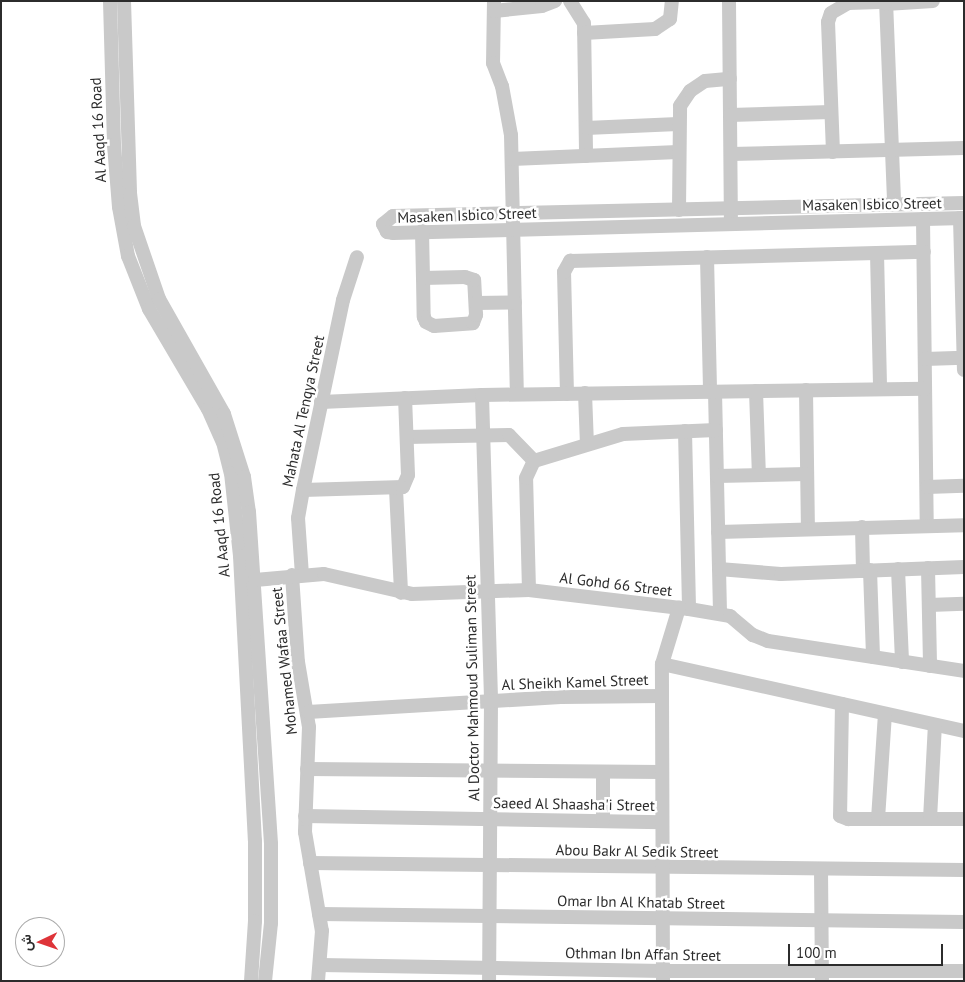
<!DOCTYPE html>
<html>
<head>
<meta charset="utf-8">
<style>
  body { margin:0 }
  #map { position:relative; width:965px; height:982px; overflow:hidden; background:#fff; font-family:"PT Sans",Vazirmatn,sans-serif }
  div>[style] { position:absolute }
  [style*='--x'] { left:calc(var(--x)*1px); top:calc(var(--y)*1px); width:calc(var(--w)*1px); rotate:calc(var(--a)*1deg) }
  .minor>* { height:14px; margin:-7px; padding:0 7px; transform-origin:7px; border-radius:7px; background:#c9c9c9 }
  span { translate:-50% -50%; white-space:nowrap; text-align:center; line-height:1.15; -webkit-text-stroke:5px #fff; paint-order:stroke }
  .street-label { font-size:15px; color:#2c2c2c }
  .frame { position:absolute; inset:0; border:2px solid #2c2c2c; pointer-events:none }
  .north { position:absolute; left:15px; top:917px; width:50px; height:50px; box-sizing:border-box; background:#fff; border:1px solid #ababab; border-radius:50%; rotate:267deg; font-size:14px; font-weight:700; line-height:20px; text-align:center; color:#2c2c2c }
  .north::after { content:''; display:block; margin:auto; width:18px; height:22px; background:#de3439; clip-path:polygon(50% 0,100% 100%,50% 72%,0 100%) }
  .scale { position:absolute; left:788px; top:944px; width:155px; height:22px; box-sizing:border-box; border:2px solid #2c2c2c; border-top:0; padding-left:6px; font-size:15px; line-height:18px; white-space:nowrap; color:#2c2c2c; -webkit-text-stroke:4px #fff; paint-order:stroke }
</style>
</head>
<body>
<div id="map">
  <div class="minor">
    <div style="--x:110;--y:1;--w:144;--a:88.4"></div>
    <div style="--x:114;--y:145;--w:62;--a:85.4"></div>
    <div style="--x:119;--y:207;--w:50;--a:79.6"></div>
    <div style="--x:128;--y:256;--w:57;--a:68.4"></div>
    <div style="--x:149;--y:309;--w:116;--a:59.5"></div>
    <div style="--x:208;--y:409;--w:36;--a:66"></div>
    <div style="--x:223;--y:442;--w:32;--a:76"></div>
    <div style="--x:231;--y:473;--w:83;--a:83.8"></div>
    <div style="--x:240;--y:556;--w:285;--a:87"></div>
    <div style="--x:255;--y:841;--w:80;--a:90"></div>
    <div style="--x:255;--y:921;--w:60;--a:93.8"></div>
    <div style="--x:124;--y:1;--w:192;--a:88.2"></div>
    <div style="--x:130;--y:193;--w:33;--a:83"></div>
    <div style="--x:134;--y:226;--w:77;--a:71.1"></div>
    <div style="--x:159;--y:299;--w:132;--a:60.5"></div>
    <div style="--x:224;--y:414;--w:66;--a:72.4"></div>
    <div style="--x:244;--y:477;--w:35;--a:82"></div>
    <div style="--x:249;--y:512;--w:333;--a:86.2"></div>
    <div style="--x:271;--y:844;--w:79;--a:90"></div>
    <div style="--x:271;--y:923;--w:58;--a:95.9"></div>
    <div style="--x:494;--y:1;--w:62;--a:90.9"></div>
    <div style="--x:493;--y:63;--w:25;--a:69"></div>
    <div style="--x:502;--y:86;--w:50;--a:79.6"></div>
    <div style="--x:511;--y:135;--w:259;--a:88.7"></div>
    <div style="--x:570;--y:1;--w:26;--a:58"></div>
    <div style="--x:584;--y:23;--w:133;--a:89.1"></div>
    <div style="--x:729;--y:1;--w:217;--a:89.5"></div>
    <div style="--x:886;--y:1;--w:203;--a:87.7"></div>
    <div style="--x:886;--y:4;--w:47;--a:-3.7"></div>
    <div style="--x:494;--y:11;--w:48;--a:-5.9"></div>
    <div style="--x:542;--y:6;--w:14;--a:-21"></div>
    <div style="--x:584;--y:33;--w:71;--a:-3.2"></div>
    <div style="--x:655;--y:29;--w:18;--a:-34"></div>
    <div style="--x:670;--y:19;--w:18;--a:-84"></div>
    <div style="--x:730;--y:115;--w:101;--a:-1.7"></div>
    <div style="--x:586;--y:128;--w:92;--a:-2.5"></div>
    <div style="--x:833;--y:152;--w:130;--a:-92.2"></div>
    <div style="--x:828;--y:22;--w:9;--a:-72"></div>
    <div style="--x:831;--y:13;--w:20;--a:-30"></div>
    <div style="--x:848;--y:3;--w:38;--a:-2"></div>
    <div style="--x:731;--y:154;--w:233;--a:-1.5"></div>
    <div style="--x:512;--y:159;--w:166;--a:-2.4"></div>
    <div style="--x:964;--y:203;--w:571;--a:178.7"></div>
    <div style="--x:393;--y:216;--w:13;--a:141"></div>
    <div style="--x:383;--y:224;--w:9;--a:63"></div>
    <div style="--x:387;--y:232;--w:6;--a:9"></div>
    <div style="--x:393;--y:233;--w:571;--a:-1.5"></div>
    <div style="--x:679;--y:210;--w:104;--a:-89.4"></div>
    <div style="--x:680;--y:106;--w:18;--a:-56"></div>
    <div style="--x:690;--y:91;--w:18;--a:-34"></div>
    <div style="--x:705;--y:81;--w:25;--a:-5"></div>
    <div style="--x:960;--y:218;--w:152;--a:88.5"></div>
    <div style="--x:923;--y:219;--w:307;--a:89.3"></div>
    <div style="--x:422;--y:231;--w:47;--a:88.8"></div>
    <div style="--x:423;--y:278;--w:39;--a:89"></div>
    <div style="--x:424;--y:317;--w:5;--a:68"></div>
    <div style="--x:426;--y:322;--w:9;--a:27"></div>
    <div style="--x:434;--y:326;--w:39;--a:-4"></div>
    <div style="--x:473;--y:323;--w:9;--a:-69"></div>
    <div style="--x:476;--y:315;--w:35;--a:-93"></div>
    <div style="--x:474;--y:280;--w:9;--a:-162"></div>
    <div style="--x:465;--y:277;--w:42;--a:178.6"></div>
    <div style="--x:877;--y:253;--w:136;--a:88.7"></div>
    <div style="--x:707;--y:257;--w:135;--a:88.7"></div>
    <div style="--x:476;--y:303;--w:39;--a:-1"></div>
    <div style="--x:925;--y:359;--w:38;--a:-2"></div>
    <div style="--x:806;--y:390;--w:139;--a:89.2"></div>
    <div style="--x:756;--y:391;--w:84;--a:88"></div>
    <div style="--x:715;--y:392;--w:222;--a:88.7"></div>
    <div style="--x:585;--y:393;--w:51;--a:87.8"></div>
    <div style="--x:567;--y:394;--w:122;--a:-91.4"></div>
    <div style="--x:564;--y:272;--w:13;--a:-61"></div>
    <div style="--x:570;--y:261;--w:354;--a:-1.5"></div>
    <div style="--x:482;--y:395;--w:306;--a:88.3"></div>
    <div style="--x:491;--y:701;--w:280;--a:90.4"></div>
    <div style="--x:321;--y:402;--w:161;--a:-2.5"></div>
    <div style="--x:482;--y:395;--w:443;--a:-0.8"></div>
    <div style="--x:685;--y:431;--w:178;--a:88.7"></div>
    <div style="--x:407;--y:437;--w:102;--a:-1.1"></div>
    <div style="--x:509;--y:435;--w:36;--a:46"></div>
    <div style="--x:717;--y:476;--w:90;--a:-1.3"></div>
    <div style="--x:927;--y:487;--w:37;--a:-2"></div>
    <div style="--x:396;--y:489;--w:104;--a:87.2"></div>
    <div style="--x:303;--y:490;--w:100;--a:-1.7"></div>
    <div style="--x:403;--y:487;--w:13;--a:-67"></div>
    <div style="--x:408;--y:475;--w:77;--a:-92.2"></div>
    <div style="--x:862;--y:527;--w:44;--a:88.7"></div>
    <div style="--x:718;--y:532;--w:246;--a:-1.6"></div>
    <div style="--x:928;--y:568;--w:98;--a:88.8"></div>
    <div style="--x:719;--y:569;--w:62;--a:4.6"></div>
    <div style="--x:781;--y:574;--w:183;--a:-2.2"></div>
    <div style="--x:898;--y:569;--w:93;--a:87.5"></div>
    <div style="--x:870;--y:570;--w:87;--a:88"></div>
    <div style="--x:292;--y:575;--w:87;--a:86.1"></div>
    <div style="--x:298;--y:662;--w:66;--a:80.4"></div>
    <div style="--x:309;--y:727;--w:105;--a:92.2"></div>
    <div style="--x:305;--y:832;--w:100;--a:80.3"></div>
    <div style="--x:322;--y:931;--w:50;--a:94.6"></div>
    <div style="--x:302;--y:575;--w:57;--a:-94"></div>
    <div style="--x:298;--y:518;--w:28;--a:-80"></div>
    <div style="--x:303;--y:490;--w:194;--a:-78.1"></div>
    <div style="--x:343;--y:300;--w:45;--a:-72"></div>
    <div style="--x:255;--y:580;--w:69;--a:-5"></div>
    <div style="--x:324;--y:574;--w:90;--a:12.8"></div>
    <div style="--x:412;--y:594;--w:117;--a:-2"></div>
    <div style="--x:529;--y:590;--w:161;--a:6.8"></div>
    <div style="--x:689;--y:609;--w:42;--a:9.7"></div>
    <div style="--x:730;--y:616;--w:30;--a:40"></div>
    <div style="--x:753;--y:635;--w:16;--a:22"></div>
    <div style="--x:768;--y:641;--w:198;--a:8.7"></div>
    <div style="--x:529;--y:590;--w:112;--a:-91.5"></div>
    <div style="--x:526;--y:478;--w:19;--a:-65"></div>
    <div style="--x:534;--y:461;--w:93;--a:-16.9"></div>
    <div style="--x:623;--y:434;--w:93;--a:-2.5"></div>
    <div style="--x:929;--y:605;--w:35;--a:-2"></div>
    <div style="--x:662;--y:664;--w:309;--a:12.5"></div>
    <div style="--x:842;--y:704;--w:112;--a:91"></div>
    <div style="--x:840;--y:816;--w:9;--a:21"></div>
    <div style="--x:848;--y:819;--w:116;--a:0"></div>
    <div style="--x:308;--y:712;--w:253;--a:-3.4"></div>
    <div style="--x:561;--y:697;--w:101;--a:-0.6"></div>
    <div style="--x:307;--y:769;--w:355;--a:0.5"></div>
    <div style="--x:305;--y:816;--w:357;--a:1"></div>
    <div style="--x:878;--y:819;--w:105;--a:-86.2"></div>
    <div style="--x:930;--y:819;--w:94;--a:-87"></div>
    <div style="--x:603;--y:820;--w:48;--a:-90"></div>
    <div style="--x:310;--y:863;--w:654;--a:0.61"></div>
    <div style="--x:821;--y:869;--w:112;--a:89.5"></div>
    <div style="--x:319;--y:914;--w:645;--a:0.71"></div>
    <div style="--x:321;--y:965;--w:342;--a:1"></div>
    <div style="--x:663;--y:971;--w:301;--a:0"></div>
    <div style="--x:663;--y:981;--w:317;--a:-90.2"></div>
    <div style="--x:662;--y:664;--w:59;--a:-73.1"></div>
  </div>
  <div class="street-label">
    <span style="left:98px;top:130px;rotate:-93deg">Al Aaqd 16 Road</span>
    <span style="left:872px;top:204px;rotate:-1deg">Masaken Isbico Street</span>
    <span style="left:467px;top:215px;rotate:-2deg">Masaken Isbico Street</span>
    <span style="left:303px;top:411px;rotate:-78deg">Mahata Al Tenqya Street</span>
    <span style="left:219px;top:525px;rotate:-96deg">Al Aaqd 16 Road</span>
    <span style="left:616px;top:584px;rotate:7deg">Al Gohd 66 Street</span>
    <span style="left:284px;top:661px;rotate:-96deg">Mohamed Wafaa Street</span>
    <span style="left:575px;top:682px;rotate:-2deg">Al Sheikh Kamel Street</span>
    <span style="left:472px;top:688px;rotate:-91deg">Al Doctor Mahmoud Suliman Street</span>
    <span style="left:574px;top:804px;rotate:1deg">Saeed Al Shaasha'i Street</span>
    <span style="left:637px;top:851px;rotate:1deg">Abou Bakr Al Sedik Street</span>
    <span style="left:641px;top:902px;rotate:1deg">Omar Ibn Al Khatab Street</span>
    <span style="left:643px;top:954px;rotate:1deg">Othman Ibn Affan Street</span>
  </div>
  <div class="frame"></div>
  <div class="north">ش</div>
  <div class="scale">100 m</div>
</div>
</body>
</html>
